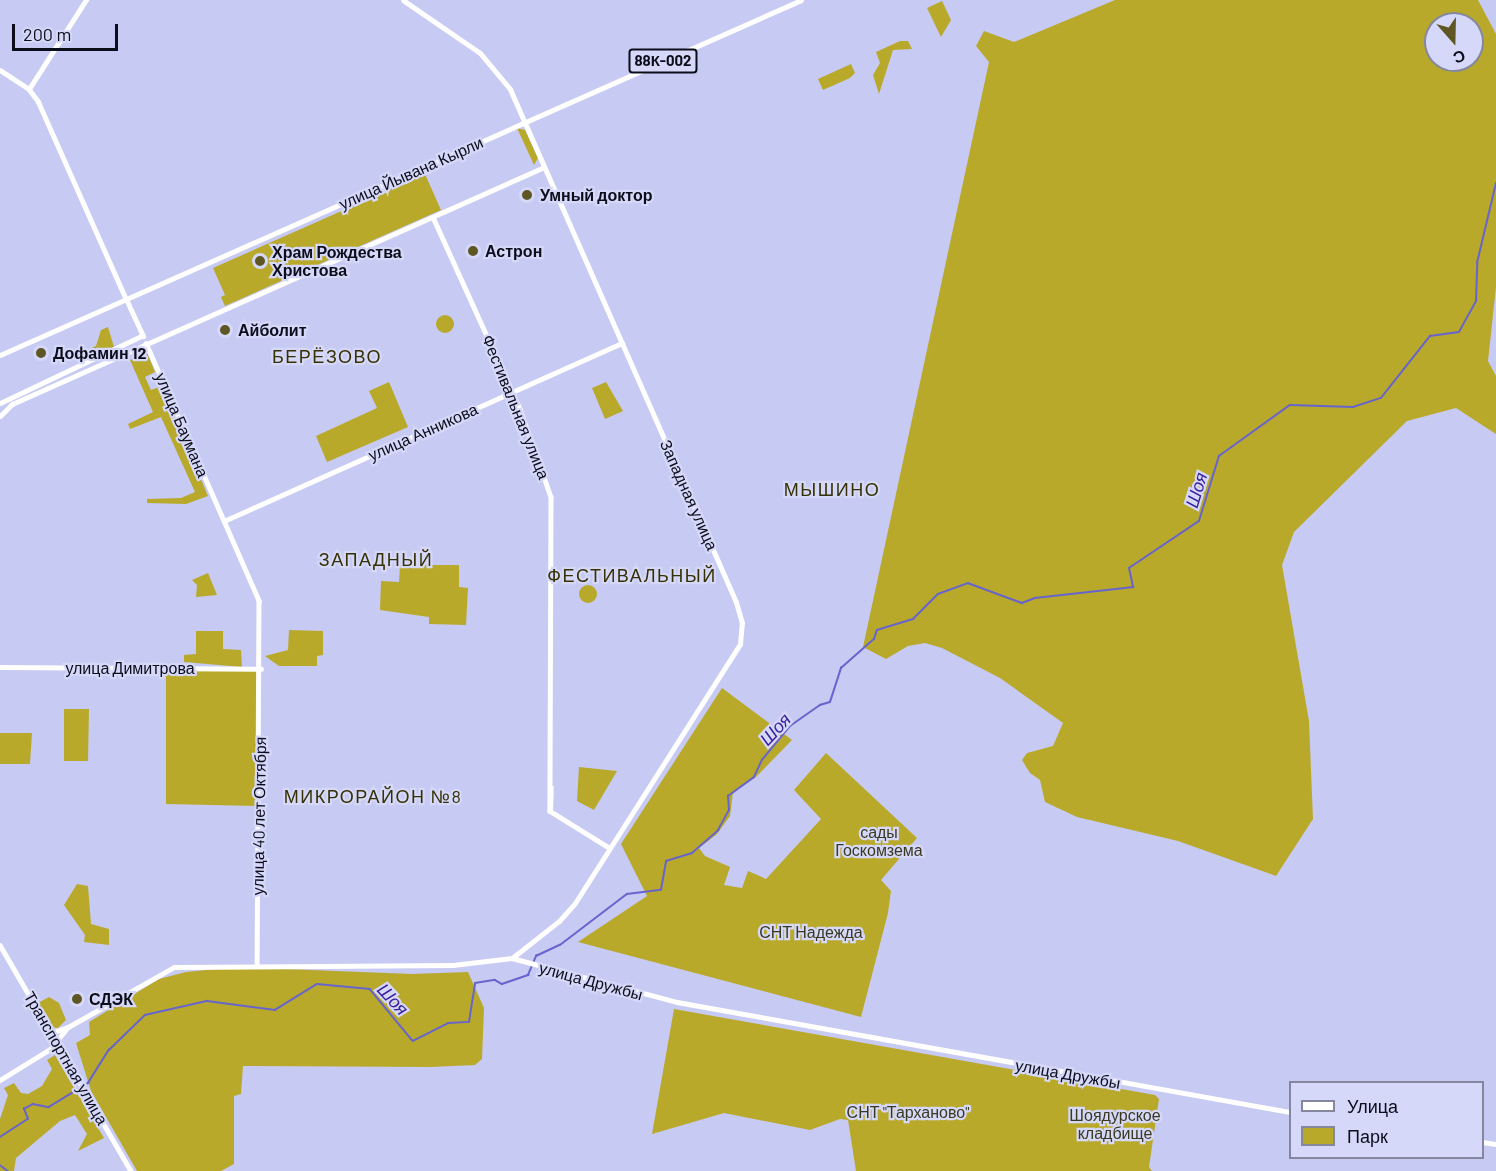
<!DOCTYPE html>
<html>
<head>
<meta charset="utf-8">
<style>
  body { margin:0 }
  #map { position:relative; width:1496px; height:1171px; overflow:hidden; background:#c7caf2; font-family:Barlow,sans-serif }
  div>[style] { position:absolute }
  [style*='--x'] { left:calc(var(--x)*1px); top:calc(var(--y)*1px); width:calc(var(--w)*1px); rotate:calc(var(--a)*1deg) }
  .green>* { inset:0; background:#b9a92b }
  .round { border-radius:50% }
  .stream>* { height:1.5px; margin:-0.75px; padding:0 0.75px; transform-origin:0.75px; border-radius:0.75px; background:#6764cd }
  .secondary>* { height:4.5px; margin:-2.25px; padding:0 2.25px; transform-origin:2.25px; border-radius:2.25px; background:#fff }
  .primary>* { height:5px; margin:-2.5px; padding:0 2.5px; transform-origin:2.5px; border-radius:2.5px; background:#fff }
  .dots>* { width:16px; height:16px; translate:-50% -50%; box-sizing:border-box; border:3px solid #d5d8f8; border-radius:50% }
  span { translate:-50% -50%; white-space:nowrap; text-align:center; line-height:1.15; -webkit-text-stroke:4.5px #d5d8f8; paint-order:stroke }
  .shield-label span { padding:2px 4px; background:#d5d8f8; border:2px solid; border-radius:4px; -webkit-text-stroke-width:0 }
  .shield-label { font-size:15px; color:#0c0d1a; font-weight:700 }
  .street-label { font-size:16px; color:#0c0d1a }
  .poi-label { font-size:16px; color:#0c0d1a; font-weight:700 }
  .left { translate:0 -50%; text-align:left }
  .park-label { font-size:16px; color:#3b3820 }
  .neighbourhood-label { font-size:18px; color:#363105; letter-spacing:1.5px }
  .water-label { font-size:18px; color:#381d9c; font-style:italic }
  .legend { position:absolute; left:1289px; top:1081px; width:195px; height:78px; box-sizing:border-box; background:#d5d8f8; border:2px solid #85879f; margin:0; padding:8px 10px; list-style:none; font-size:18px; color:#0c0d1a }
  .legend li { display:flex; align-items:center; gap:12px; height:30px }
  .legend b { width:30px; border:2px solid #85879f }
  .north { position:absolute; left:1424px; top:12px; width:60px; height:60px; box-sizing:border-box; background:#d5d8f8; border:2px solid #85879f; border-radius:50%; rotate:160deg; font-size:16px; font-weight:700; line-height:24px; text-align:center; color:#0c0d1a }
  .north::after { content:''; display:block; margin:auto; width:21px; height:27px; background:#5e5724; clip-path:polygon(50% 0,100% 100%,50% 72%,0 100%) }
  .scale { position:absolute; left:12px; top:24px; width:106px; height:27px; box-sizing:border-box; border:3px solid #0c0d1a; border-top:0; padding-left:8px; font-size:18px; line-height:21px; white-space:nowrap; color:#0c0d1a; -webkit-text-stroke:4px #d5d8f8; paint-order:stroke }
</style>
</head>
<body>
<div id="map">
  <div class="green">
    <div style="clip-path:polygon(evenodd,1115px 0,1478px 0,1496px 34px,1496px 287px,1488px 361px,1496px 376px,1496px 434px,1456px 408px,1407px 421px,1294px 532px,1282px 565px,1309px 721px,1313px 819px,1276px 876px,1178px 841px,1077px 817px,1045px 802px,1040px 780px,1030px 773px,1022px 760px,1027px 753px,1053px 746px,1063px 723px,1000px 678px,942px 648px,925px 643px,908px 646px,886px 659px,863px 647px,989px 62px,976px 46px,984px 31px,1014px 42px,1115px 0,1436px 24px,1472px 24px,1472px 60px,1436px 60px,1436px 24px)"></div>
    <div style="clip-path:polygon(942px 1px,951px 20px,941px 37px,927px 8px)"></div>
    <div style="clip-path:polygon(900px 41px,908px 41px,912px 49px,893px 50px,879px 94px,873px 75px,880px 63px,876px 52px)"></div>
    <div style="clip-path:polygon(851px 64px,855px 73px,850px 78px,823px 90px,818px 79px)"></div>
    <div style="clip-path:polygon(517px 128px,525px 130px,538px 158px,534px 165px)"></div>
    <div style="clip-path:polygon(425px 174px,441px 210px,225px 306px,221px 297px,225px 295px,213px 268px)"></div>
    <div class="round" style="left:436px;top:315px;width:18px;height:18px"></div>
    <div style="clip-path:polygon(108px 327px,114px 347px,77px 361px,80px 346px,87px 350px,96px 346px,101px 330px)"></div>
    <div style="clip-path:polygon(147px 353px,155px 372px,145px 377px,151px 390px,162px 386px,208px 496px,186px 504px,147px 503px,147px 499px,181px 498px,195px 492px,161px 417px,130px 429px,128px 424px,153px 412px,130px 360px)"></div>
    <div style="clip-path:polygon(389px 382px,408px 427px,327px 462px,316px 436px,377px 408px,369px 391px)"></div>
    <div style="clip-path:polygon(606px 382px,623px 411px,605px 419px,592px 388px)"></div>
    <div style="clip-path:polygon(400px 565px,459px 565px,459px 587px,468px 588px,466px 625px,429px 624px,429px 617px,380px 610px,381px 581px,399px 582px)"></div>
    <div style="clip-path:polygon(208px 573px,217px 595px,196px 597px,197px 585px,192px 580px)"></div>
    <div class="round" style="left:579px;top:585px;width:18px;height:18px"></div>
    <div style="clip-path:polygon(289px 630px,323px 631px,323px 655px,317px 656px,317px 666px,279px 666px,265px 656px,288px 650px)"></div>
    <div style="clip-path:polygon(196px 631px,223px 631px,223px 649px,241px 650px,242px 667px,184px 662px,184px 655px,196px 654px)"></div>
    <div style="clip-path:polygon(166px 671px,259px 671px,257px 806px,166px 804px)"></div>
    <div style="clip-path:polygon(722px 688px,792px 740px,756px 777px,733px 792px,730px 816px,717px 834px,699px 848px,705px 856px,730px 867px,724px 885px,742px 888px,748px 871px,766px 879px,821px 819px,794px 790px,826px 753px,917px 838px,881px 880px,891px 891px,888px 913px,861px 1017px,578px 942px,647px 896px,621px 844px)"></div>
    <div style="clip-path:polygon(64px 709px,89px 709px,88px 761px,64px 761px)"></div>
    <div style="clip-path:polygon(0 733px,32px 733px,30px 764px,0 764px)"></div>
    <div style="clip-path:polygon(579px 767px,617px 771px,594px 810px,577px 801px)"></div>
    <div style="clip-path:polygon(77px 884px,88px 886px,91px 924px,109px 929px,109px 945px,84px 942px,85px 935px,64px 905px)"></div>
    <div style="clip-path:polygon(238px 967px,412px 974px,468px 972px,484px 1008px,482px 1059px,475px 1065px,431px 1067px,243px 1066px,241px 1094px,234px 1096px,234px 1164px,221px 1171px,137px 1171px,91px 1091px,76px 1043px,90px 1035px,89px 1022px,159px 979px,186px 972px)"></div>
    <div style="clip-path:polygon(49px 997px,59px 1003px,66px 1020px,58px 1028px,50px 1027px,38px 1003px)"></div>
    <div style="clip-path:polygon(674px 1009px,1155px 1095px,1159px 1099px,1149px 1167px,1152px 1171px,856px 1171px,848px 1120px,840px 1119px,810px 1130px,724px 1113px,652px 1134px)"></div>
    <div style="clip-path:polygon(55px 1055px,104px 1138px,78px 1151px,87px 1134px,75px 1115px,60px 1121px,16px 1158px,14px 1171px,0 1171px,0 1119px,8px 1095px,4px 1088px,14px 1083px,21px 1093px,28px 1094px,42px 1086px,52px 1069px,47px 1060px)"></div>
  </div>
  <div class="stream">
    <div style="--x:0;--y:1137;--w:33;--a:-33"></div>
    <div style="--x:28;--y:1119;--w:11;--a:-112"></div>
    <div style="--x:24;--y:1109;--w:10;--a:-29"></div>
    <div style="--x:33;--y:1104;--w:16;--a:11"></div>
    <div style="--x:49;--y:1107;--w:46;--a:-31.6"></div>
    <div style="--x:88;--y:1083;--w:39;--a:-58"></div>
    <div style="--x:109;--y:1050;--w:50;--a:-44.2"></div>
    <div style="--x:145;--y:1015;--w:64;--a:-12.7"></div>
    <div style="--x:207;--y:1001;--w:69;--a:7.5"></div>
    <div style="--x:275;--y:1010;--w:49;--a:-31.8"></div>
    <div style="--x:317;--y:984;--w:53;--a:5.4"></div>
    <div style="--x:370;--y:989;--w:67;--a:50.4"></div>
    <div style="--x:413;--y:1041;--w:39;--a:-27"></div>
    <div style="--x:448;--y:1023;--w:21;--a:-3"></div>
    <div style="--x:469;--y:1022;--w:39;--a:-81"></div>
    <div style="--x:475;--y:983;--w:20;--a:-9"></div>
    <div style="--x:495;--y:980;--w:8;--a:30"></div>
    <div style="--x:502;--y:984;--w:28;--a:-19"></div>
    <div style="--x:528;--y:975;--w:21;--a:-67"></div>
    <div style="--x:536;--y:956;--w:26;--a:-25"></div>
    <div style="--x:560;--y:945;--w:84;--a:-37.3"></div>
    <div style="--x:627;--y:894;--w:34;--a:-7"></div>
    <div style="--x:661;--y:890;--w:29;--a:-80"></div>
    <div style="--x:666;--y:861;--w:27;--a:-17"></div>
    <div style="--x:692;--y:853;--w:35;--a:-41"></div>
    <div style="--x:718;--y:830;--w:23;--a:-61"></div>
    <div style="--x:729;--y:810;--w:14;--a:-94"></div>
    <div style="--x:728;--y:796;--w:32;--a:-36"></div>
    <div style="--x:754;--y:777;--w:19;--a:-65"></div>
    <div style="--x:762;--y:760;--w:44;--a:-50.5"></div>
    <div style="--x:790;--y:726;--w:37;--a:-35"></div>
    <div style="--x:820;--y:705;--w:10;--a:-17"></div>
    <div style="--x:830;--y:702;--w:36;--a:-72"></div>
    <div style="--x:841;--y:668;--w:44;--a:-41.3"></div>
    <div style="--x:874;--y:639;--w:9;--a:-72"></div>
    <div style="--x:877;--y:630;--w:38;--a:-17"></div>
    <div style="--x:913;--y:619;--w:35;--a:-45"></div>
    <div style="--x:938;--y:594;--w:32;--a:-20"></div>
    <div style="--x:968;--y:583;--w:58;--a:20.3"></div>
    <div style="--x:1022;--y:603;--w:14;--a:-21"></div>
    <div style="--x:1035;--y:598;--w:99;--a:-6.4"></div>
    <div style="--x:1133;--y:587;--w:19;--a:-102"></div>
    <div style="--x:1129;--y:568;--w:84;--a:-33.9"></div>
    <div style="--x:1199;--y:521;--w:68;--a:-72.9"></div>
    <div style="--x:1219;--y:456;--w:87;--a:-35.7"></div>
    <div style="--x:1290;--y:405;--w:63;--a:1.8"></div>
    <div style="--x:1353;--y:407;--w:29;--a:-18"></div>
    <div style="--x:1381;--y:398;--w:79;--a:-51.7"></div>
    <div style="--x:1430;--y:336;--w:29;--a:-8"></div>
    <div style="--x:1459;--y:332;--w:35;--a:-61"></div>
    <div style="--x:1476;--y:301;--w:38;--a:-88"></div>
    <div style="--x:1477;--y:263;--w:82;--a:-76.6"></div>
    <div style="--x:0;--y:1165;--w:10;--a:37"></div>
  </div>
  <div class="secondary">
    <div style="--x:0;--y:70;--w:35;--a:33"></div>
    <div style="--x:29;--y:89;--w:15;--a:53"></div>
    <div style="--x:38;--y:101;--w:217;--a:66"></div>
    <div style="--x:29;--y:89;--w:106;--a:-57.4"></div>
    <div style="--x:433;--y:217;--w:211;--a:65.6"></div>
    <div style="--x:520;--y:409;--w:93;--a:70.6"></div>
    <div style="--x:551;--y:497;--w:314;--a:90.2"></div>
    <div style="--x:146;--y:343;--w:282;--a:66.3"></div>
    <div style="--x:259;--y:601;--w:363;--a:90.3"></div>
    <div style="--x:224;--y:521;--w:436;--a:-24.1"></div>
    <div style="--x:0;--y:667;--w:261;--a:0.4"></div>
    <div style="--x:550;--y:811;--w:70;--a:31.7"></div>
    <div style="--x:550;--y:811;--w:23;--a:-88"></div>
    <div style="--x:0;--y:945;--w:261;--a:59.9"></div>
    <div style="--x:512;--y:958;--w:171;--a:14.9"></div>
    <div style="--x:677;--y:1002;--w:623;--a:10.17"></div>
    <div style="--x:51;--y:1033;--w:18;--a:-19"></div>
    <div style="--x:1482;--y:1142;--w:14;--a:8"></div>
  </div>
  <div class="primary">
    <div style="--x:126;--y:299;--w:41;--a:65.3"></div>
    <div style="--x:0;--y:355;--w:876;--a:-23.9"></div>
    <div style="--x:0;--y:403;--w:158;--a:-25.4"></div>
    <div style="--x:0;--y:416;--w:17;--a:-45"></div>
    <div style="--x:12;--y:404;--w:582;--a:-24.01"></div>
    <div style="--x:0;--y:1080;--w:59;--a:-31.8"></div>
    <div style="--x:50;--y:1049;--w:28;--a:-51"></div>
    <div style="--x:68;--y:1027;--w:122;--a:-29.5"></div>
    <div style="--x:174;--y:967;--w:279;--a:-0.4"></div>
    <div style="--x:453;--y:965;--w:59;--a:-6.8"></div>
    <div style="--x:512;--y:958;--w:60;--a:-38.2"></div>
    <div style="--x:559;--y:921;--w:24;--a:-48"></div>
    <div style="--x:575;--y:903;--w:307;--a:-57.5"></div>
    <div style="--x:740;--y:644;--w:21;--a:-85"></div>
    <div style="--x:742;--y:623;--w:22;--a:-106"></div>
    <div style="--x:736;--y:602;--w:561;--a:-113.78"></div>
    <div style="--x:510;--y:89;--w:47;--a:-129.8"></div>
    <div style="--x:480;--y:53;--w:93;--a:-145.5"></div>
  </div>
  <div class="dots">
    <div style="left:527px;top:195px;background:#5e5724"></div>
    <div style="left:473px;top:251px;background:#5e5724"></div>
    <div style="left:260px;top:261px;background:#5e5724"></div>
    <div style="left:225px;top:330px;background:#5e5724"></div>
    <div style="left:41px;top:353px;background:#5e5724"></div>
    <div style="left:77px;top:999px;background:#5e5724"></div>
  </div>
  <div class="shield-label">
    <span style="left:663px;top:61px">88К-002</span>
  </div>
  <div class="street-label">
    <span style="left:411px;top:173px;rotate:-24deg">улица Йывана Кырли</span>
    <span style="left:516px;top:407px;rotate:68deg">Фестивальная улица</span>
    <span style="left:182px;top:425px;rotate:67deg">улица Баумана</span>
    <span style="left:423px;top:432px;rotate:-24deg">улица Анникова</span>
    <span style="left:689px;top:495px;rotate:66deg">Западная улица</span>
    <span style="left:130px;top:668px">улица Димитрова</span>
    <span style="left:259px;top:816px;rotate:-89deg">улица 40 лет Октября</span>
    <span style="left:591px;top:981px;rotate:15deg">улица Дружбы</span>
    <span style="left:66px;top:1058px;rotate:60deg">Транспортная улица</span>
    <span style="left:1068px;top:1074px;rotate:10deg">улица Дружбы</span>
  </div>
  <div class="poi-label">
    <span class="left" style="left:540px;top:195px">Умный доктор</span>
    <span class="left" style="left:485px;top:251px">Астрон</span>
    <span class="left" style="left:272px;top:261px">Храм Рождества<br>Христова</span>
    <span class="left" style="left:238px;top:330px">Айболит</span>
    <span class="left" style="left:53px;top:353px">Дофамин 12</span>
    <span class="left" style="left:89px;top:999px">СДЭК</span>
  </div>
  <div class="park-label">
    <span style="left:879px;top:841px">сады<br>Госкомзема</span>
    <span style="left:811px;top:932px">СНТ Надежда</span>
    <span style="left:908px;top:1112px">СНТ "Тарханово"</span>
    <span style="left:1115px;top:1124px">Шоядурское<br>кладбище</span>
  </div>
  <div class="neighbourhood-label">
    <span style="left:327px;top:356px">БЕРЁЗОВО</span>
    <span style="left:832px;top:489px">МЫШИНО</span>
    <span style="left:376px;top:559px">ЗАПАДНЫЙ</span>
    <span style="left:632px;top:575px">ФЕСТИВАЛЬНЫЙ</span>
    <span style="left:373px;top:796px">МИКРОРАЙОН №8</span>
  </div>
  <div class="water-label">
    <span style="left:1196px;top:490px;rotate:-73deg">Шоя</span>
    <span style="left:775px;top:729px;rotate:-47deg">Шоя</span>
    <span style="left:393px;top:999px;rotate:47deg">Шоя</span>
  </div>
  <ul class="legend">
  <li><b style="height:8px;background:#fff"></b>Улица</li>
  <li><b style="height:16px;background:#b9a92b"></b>Парк</li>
  </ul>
  <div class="north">С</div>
  <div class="scale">200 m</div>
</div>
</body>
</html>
